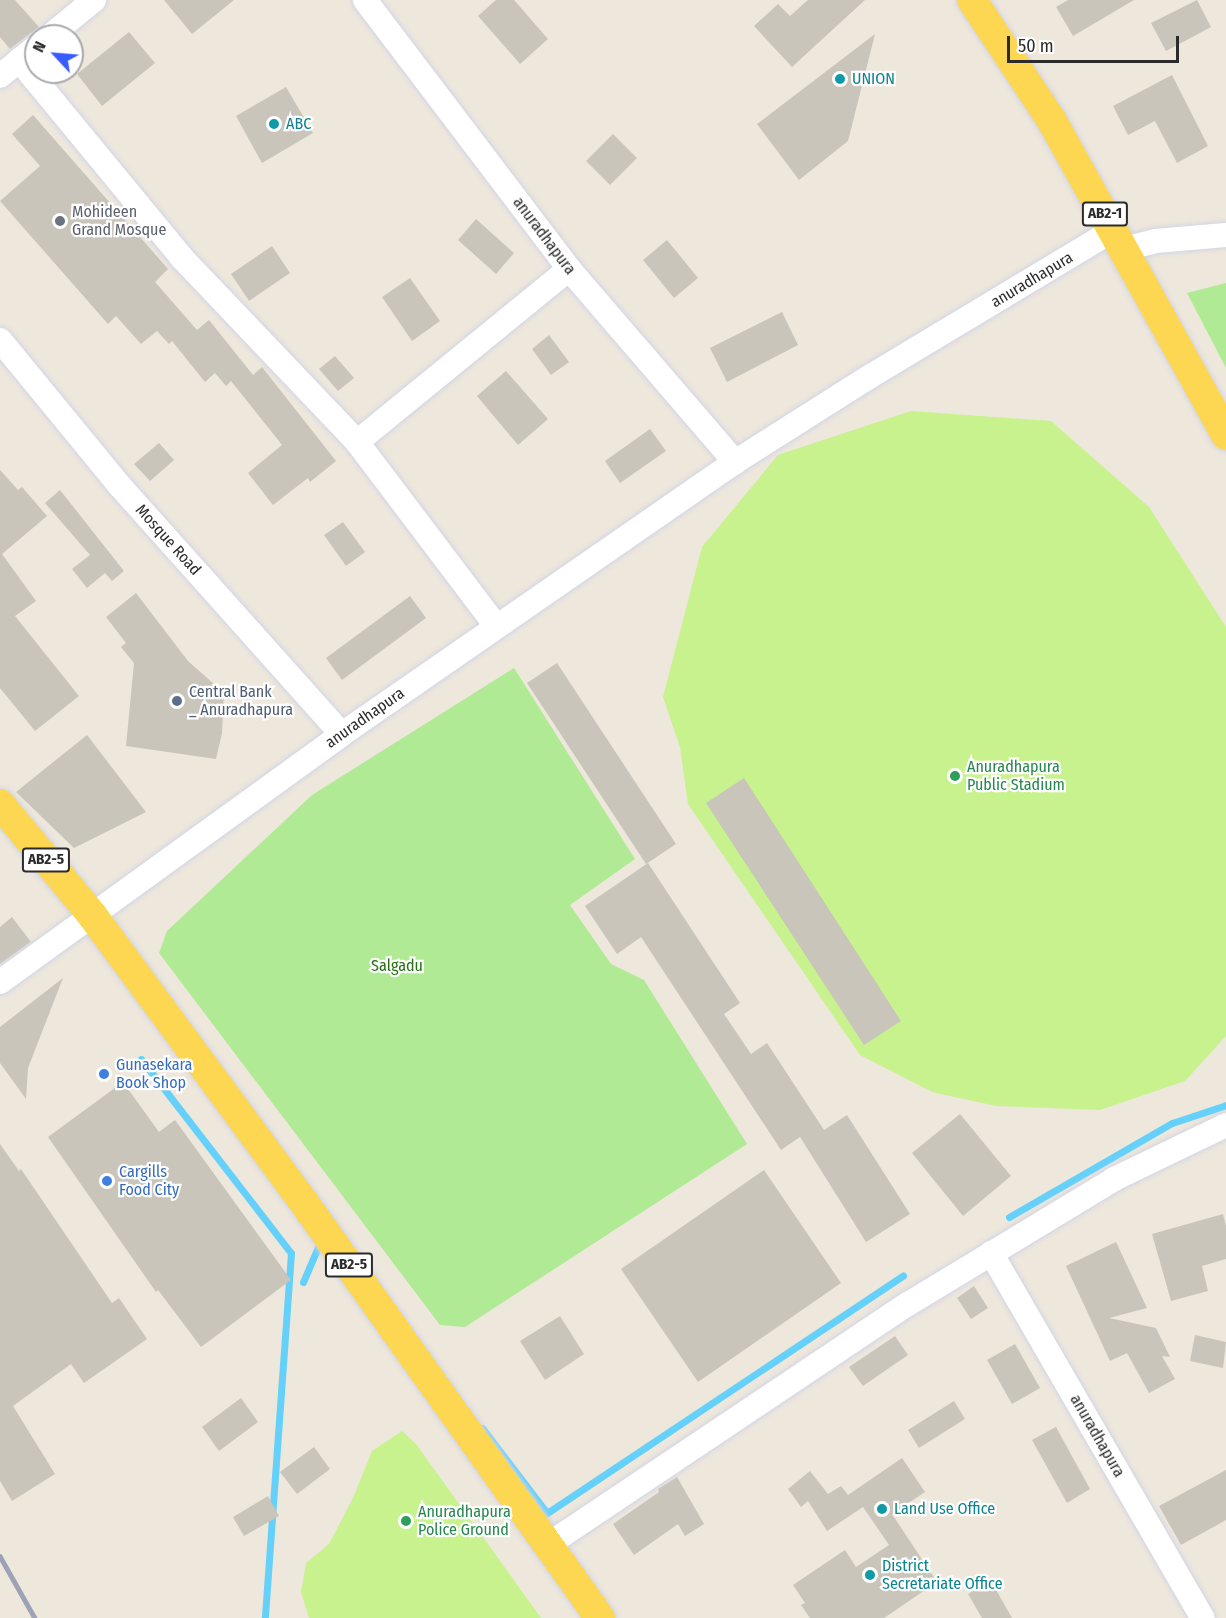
<!DOCTYPE html>
<html>
<head>
<meta charset="utf-8">
<style>
  body { margin:0 }
  #map { position:relative; width:1226px; height:1618px; overflow:hidden; background:#eee7dc; font-family:"Fira Sans Condensed",sans-serif }
  div>[style] { position:absolute }
  [style*='--x'] { left:calc(var(--x)*1px); top:calc(var(--y)*1px); width:calc(var(--w)*1px); rotate:calc(var(--a)*1deg) }
  .green>* { inset:0; background:#b0ea94 }
  .pitch>* { inset:0; background:#c7f28e }
  .stream>* { height:7px; margin:-3.5px; padding:0 3.5px; transform-origin:3.5px; border-radius:3.5px; background:#65d1fa }
  .building>* { inset:0; background:#c9c5bb }
  .roads { filter:drop-shadow(0 0 2px #d1d5e5) drop-shadow(0 0 2px #d1d5e5) }
  .minor>* { height:24px; margin:-12px; padding:0 12px; transform-origin:12px; border-radius:12px; background:#fff }
  .major>* { height:30px; margin:-15px; padding:0 15px; transform-origin:15px; border-radius:15px; background:#fed752 }
  .rail>* { height:4.5px; margin:-2.25px; padding:0 2.25px; transform-origin:2.25px; border-radius:2.25px; background:#9ea2b7 }
  .dots>* { width:16px; height:16px; translate:-50% -50%; box-sizing:border-box; border:3px solid #fff; border-radius:50% }
  span { translate:-50% -50%; white-space:nowrap; text-align:center; line-height:1.15; -webkit-text-stroke:4.5px #fff; paint-order:stroke }
  .shield-label span { padding:2px 4px; background:#fff; border:2px solid; border-radius:4px; -webkit-text-stroke-width:0 }
  .shield-label { font-size:15px; color:#2b2b2b; font-weight:700 }
  .culture-label { font-size:16px; color:#0d838f }
  .left { translate:0 -50%; text-align:left }
  .worship-label { font-size:16px; color:#5b616d }
  .street-label { font-size:16px; color:#2b2b2b }
  .service-label { font-size:16px; color:#4e5e75 }
  .leisure-label { font-size:16px; color:#27864d }
  .park-label { font-size:16px; color:#267013 }
  .shop-label { font-size:16px; color:#366cbe }
  .north { position:absolute; left:24px; top:24px; width:60px; height:60px; box-sizing:border-box; background:#fff; border:2px solid #aaa; border-radius:50%; rotate:296deg; font-size:16px; font-weight:700; line-height:24px; text-align:center; color:#2b2b2b }
  .north::after { content:''; display:block; margin:auto; width:21px; height:27px; background:#395cff; clip-path:polygon(50% 0,100% 100%,50% 72%,0 100%) }
  .scale { position:absolute; left:1007px; top:36px; width:172px; height:27px; box-sizing:border-box; border:3px solid #2b2b2b; border-top:0; padding-left:8px; font-size:18px; line-height:21px; white-space:nowrap; color:#2b2b2b; -webkit-text-stroke:4px #fff; paint-order:stroke }
</style>
</head>
<body>
<div id="map">
  <div class="green">
    <div style="clip-path:polygon(1226px 283px,1226px 368px,1187px 293px)"></div>
    <div style="clip-path:polygon(514px 668px,635px 859px,570px 905px,611px 964px,644px 980px,747px 1144px,465px 1327px,440px 1325px,159px 953px,167px 931px,312px 795px)"></div>
  </div>
  <div class="pitch">
    <div style="clip-path:polygon(911px 411px,1051px 421px,1149px 507px,1226px 627px,1226px 1036px,1185px 1081px,1100px 1110px,996px 1106px,932px 1092px,860px 1055px,688px 804px,680px 747px,663px 697px,702px 547px,778px 455px)"></div>
    <div style="clip-path:polygon(402px 1431px,416px 1444px,541px 1618px,309px 1618px,301px 1592px,306px 1563px,329px 1544px,353px 1498px,372px 1451px)"></div>
  </div>
  <div class="stream">
    <div style="--x:141;--y:1059;--w:245;--a:52.3"></div>
    <div style="--x:291;--y:1253;--w:366;--a:94.1"></div>
    <div style="--x:1009;--y:1217;--w:188;--a:-30"></div>
    <div style="--x:1172;--y:1123;--w:57;--a:-18.4"></div>
    <div style="--x:303;--y:1282;--w:46;--a:-66.8"></div>
    <div style="--x:482;--y:1428;--w:107;--a:52.6"></div>
    <div style="--x:547;--y:1513;--w:428;--a:-33.7"></div>
  </div>
  <div class="building">
    <div style="clip-path:polygon(0 0,15px 0,39px 27px,10px 49px,0 37px)"></div>
    <div style="clip-path:polygon(164px 0,234px 0,192px 34px)"></div>
    <div style="clip-path:polygon(496px 0,514px 0,548px 39px,520px 64px,478px 16px)"></div>
    <div style="clip-path:polygon(808px 0,865px 0,792px 67px,754px 26px,778px 4px,790px 16px)"></div>
    <div style="clip-path:polygon(1068px 0,1134px 0,1073px 36px,1056px 7px)"></div>
    <div style="clip-path:polygon(1197px 0,1211px 27px,1166px 51px,1151px 23px)"></div>
    <div style="clip-path:polygon(129px 32px,155px 63px,102px 106px,77px 74px)"></div>
    <div style="clip-path:polygon(875px 34px,848px 141px,799px 180px,757px 124px)"></div>
    <div style="clip-path:polygon(1172px 75px,1208px 146px,1177px 163px,1155px 121px,1128px 135px,1113px 106px)"></div>
    <div style="clip-path:polygon(286px 87px,313px 133px,262px 163px,236px 116px)"></div>
    <div style="clip-path:polygon(33px 115px,168px 269px,155px 282px,197px 330px,209px 320px,253px 375px,262px 367px,336px 461px,310px 482px,308px 478px,273px 505px,248px 473px,282px 445px,231px 381px,226px 386px,215px 373px,205px 382px,172px 341px,169px 344px,157px 331px,141px 344px,116px 316px,108px 324px,0 201px,40px 166px,12px 134px)"></div>
    <div style="clip-path:polygon(613px 134px,637px 158px,610px 185px,586px 161px)"></div>
    <div style="clip-path:polygon(476px 219px,514px 253px,496px 274px,458px 240px)"></div>
    <div style="clip-path:polygon(667px 240px,698px 278px,674px 298px,643px 260px)"></div>
    <div style="clip-path:polygon(272px 246px,290px 273px,249px 301px,231px 274px)"></div>
    <div style="clip-path:polygon(410px 278px,440px 321px,412px 341px,382px 297px)"></div>
    <div style="clip-path:polygon(782px 312px,798px 345px,727px 382px,710px 348px)"></div>
    <div style="clip-path:polygon(549px 335px,569px 362px,551px 375px,532px 349px)"></div>
    <div style="clip-path:polygon(335px 356px,354px 378px,338px 391px,319px 369px)"></div>
    <div style="clip-path:polygon(506px 371px,548px 419px,518px 445px,477px 396px)"></div>
    <div style="clip-path:polygon(650px 429px,666px 451px,620px 483px,605px 461px)"></div>
    <div style="clip-path:polygon(159px 443px,174px 460px,150px 481px,134px 464px)"></div>
    <div style="clip-path:polygon(0 470px,18px 490px,22px 487px,47px 516px,2px 554px,36px 601px,15px 616px,79px 696px,35px 731px,0 688px)"></div>
    <div style="clip-path:polygon(60px 490px,124px 571px,112px 581px,105px 573px,87px 588px,72px 569px,90px 555px,45px 503px)"></div>
    <div style="clip-path:polygon(343px 522px,365px 552px,346px 566px,324px 535px)"></div>
    <div style="clip-path:polygon(136px 593px,188px 661px,224px 693px,222px 733px,216px 759px,126px 746px,134px 663px,121px 647px,126px 643px,106px 617px)"></div>
    <div style="clip-path:polygon(410px 596px,426px 618px,342px 680px,326px 658px)"></div>
    <div style="clip-path:polygon(557px 663px,676px 844px,646px 864px,527px 683px)"></div>
    <div style="clip-path:polygon(87px 735px,146px 812px,74px 848px,16px 792px)"></div>
    <div style="clip-path:polygon(744px 778px,901px 1021px,864px 1045px,706px 803px)"></div>
    <div style="clip-path:polygon(648px 863px,740px 1003px,724px 1014px,751px 1054px,767px 1043px,824px 1130px,847px 1115px,910px 1214px,866px 1242px,800px 1137px,781px 1150px,641px 937px,617px 954px,585px 906px)"></div>
    <div style="clip-path:polygon(12px 917px,31px 942px,0 964px,0 927px)"></div>
    <div style="clip-path:polygon(63px 978px,28px 1068px,26px 1099px,0 1063px,0 1027px)"></div>
    <div style="clip-path:polygon(123px 1082px,159px 1132px,175px 1120px,291px 1280px,201px 1347px,158px 1290px,156px 1292px,48px 1137px)"></div>
    <div style="clip-path:polygon(960px 1114px,1011px 1176px,963px 1216px,912px 1153px)"></div>
    <div style="clip-path:polygon(0 1144px,19px 1171px,21px 1169px,112px 1303px,119px 1298px,147px 1339px,84px 1383px,71px 1364px,13px 1406px,55px 1474px,12px 1501px,0 1481px)"></div>
    <div style="clip-path:polygon(764px 1170px,841px 1283px,698px 1382px,621px 1269px)"></div>
    <div style="clip-path:polygon(1223px 1214px,1226px 1226px,1226px 1259px,1202px 1266px,1208px 1291px,1171px 1301px,1152px 1234px)"></div>
    <div style="clip-path:polygon(1116px 1242px,1147px 1308px,1109px 1318px,1156px 1328px,1170px 1357px,1162px 1356px,1175px 1379px,1149px 1393px,1127px 1353px,1110px 1361px,1066px 1266px)"></div>
    <div style="clip-path:polygon(974px 1286px,988px 1308px,971px 1319px,957px 1298px)"></div>
    <div style="clip-path:polygon(560px 1316px,584px 1354px,545px 1380px,520px 1341px)"></div>
    <div style="clip-path:polygon(1195px 1335px,1226px 1342px,1223px 1368px,1190px 1361px)"></div>
    <div style="clip-path:polygon(895px 1336px,908px 1355px,863px 1386px,849px 1367px)"></div>
    <div style="clip-path:polygon(1015px 1344px,1040px 1388px,1012px 1404px,987px 1360px)"></div>
    <div style="clip-path:polygon(241px 1398px,258px 1422px,219px 1451px,202px 1427px)"></div>
    <div style="clip-path:polygon(954px 1401px,965px 1419px,919px 1448px,908px 1430px)"></div>
    <div style="clip-path:polygon(1056px 1427px,1090px 1489px,1067px 1503px,1032px 1440px)"></div>
    <div style="clip-path:polygon(314px 1447px,330px 1469px,297px 1494px,280px 1472px)"></div>
    <div style="clip-path:polygon(902px 1458px,925px 1492px,892px 1514px,937px 1582px,884px 1618px,810px 1618px,801px 1605px,805px 1603px,793px 1585px,845px 1550px,856px 1567px,889px 1545px,863px 1507px,827px 1531px,808px 1501px,801px 1507px,788px 1489px,810px 1471px,828px 1494px,841px 1486px,848px 1495px)"></div>
    <div style="clip-path:polygon(1226px 1470px,1226px 1520px,1181px 1545px,1159px 1506px)"></div>
    <div style="clip-path:polygon(677px 1477px,704px 1524px,685px 1536px,678px 1524px,634px 1555px,613px 1524px,659px 1492px,658px 1489px)"></div>
    <div style="clip-path:polygon(268px 1496px,279px 1516px,244px 1536px,233px 1517px)"></div>
    <div style="clip-path:polygon(991px 1581px,1012px 1618px,982px 1618px,968px 1594px)"></div>
  </div>
  <div class="roads">
    <div class="minor">
      <div style="--x:365;--y:0;--w:338;--a:52.8"></div>
      <div style="--x:569;--y:269;--w:255;--a:49.3"></div>
      <div style="--x:50;--y:36;--w:57;--a:-39.3"></div>
      <div style="--x:19;--y:60;--w:256;--a:50.5"></div>
      <div style="--x:182;--y:258;--w:254;--a:46.4"></div>
      <div style="--x:357;--y:442;--w:231;--a:52.9"></div>
      <div style="--x:0;--y:76;--w:46;--a:-38.9"></div>
      <div style="--x:1124;--y:249;--w:32;--a:-14"></div>
      <div style="--x:1155;--y:241;--w:71;--a:-4.8"></div>
      <div style="--x:0;--y:340;--w:188;--a:50.6"></div>
      <div style="--x:119;--y:485;--w:334;--a:48.2"></div>
      <div style="--x:357;--y:442;--w:274;--a:-39.2"></div>
      <div style="--x:0;--y:982;--w:422;--a:-35.9"></div>
      <div style="--x:342;--y:734;--w:478;--a:-34.7"></div>
      <div style="--x:735;--y:462;--w:159;--a:-32.4"></div>
      <div style="--x:869;--y:377;--w:286;--a:-31"></div>
      <div style="--x:991;--y:1253;--w:422;--a:59.9"></div>
      <div style="--x:549;--y:1544;--w:432;--a:-33.8"></div>
      <div style="--x:908;--y:1304;--w:241;--a:-31.2"></div>
      <div style="--x:1114;--y:1179;--w:124;--a:-25.7"></div>
    </div>
    <div class="major">
      <div style="--x:972;--y:0;--w:145;--a:56.5"></div>
      <div style="--x:1052;--y:121;--w:359;--a:61"></div>
      <div style="--x:0;--y:804;--w:144;--a:50.3"></div>
      <div style="--x:92;--y:915;--w:347;--a:53.6"></div>
      <div style="--x:298;--y:1194;--w:521;--a:54.54"></div>
    </div>
  </div>
  <div class="rail">
    <div style="--x:0;--y:1556;--w:71;--a:60.6"></div>
  </div>
  <div class="dots">
    <div style="left:840px;top:79px;background:#0f9aa8"></div>
    <div style="left:274px;top:124px;background:#0f9aa8"></div>
    <div style="left:60px;top:221px;background:#6b7280"></div>
    <div style="left:177px;top:701px;background:#5c6f8a"></div>
    <div style="left:955px;top:776px;background:#2e9e5b"></div>
    <div style="left:104px;top:1074px;background:#3f7fe0"></div>
    <div style="left:107px;top:1181px;background:#3f7fe0"></div>
    <div style="left:882px;top:1509px;background:#0f9aa8"></div>
    <div style="left:406px;top:1521px;background:#2e9e5b"></div>
    <div style="left:870px;top:1575px;background:#0f9aa8"></div>
  </div>
  <div class="shield-label">
    <span style="left:1105px;top:214px">AB2-1</span>
    <span style="left:46px;top:860px">AB2-5</span>
    <span style="left:349px;top:1265px">AB2-5</span>
  </div>
  <div class="culture-label">
    <span class="left" style="left:852px;top:79px">UNION</span>
    <span class="left" style="left:286px;top:124px">ABC</span>
    <span class="left" style="left:894px;top:1509px">Land Use Office</span>
    <span class="left" style="left:882px;top:1575px">District<br>Secretariate Office</span>
  </div>
  <div class="worship-label">
    <span class="left" style="left:72px;top:221px">Mohideen<br>Grand Mosque</span>
  </div>
  <div class="street-label">
    <span style="left:544px;top:236px;rotate:53deg">anuradhapura</span>
    <span style="left:1032px;top:280px;rotate:-31deg">anuradhapura</span>
    <span style="left:168px;top:540px;rotate:48deg">Mosque Road</span>
    <span style="left:365px;top:718px;rotate:-35deg">anuradhapura</span>
    <span style="left:1097px;top:1436px;rotate:60deg">anuradhapura</span>
  </div>
  <div class="service-label">
    <span class="left" style="left:189px;top:701px">Central Bank<br>_ Anuradhapura</span>
  </div>
  <div class="leisure-label">
    <span class="left" style="left:967px;top:776px">Anuradhapura<br>Public Stadium</span>
    <span class="left" style="left:418px;top:1521px">Anuradhapura<br>Police Ground</span>
  </div>
  <div class="park-label">
    <span style="left:397px;top:966px">Salgadu</span>
  </div>
  <div class="shop-label">
    <span class="left" style="left:116px;top:1074px">Gunasekara<br>Book Shop</span>
    <span class="left" style="left:119px;top:1181px">Cargills<br>Food City</span>
  </div>
  <div class="north">N</div>
  <div class="scale">50 m</div>
</div>
</body>
</html>
